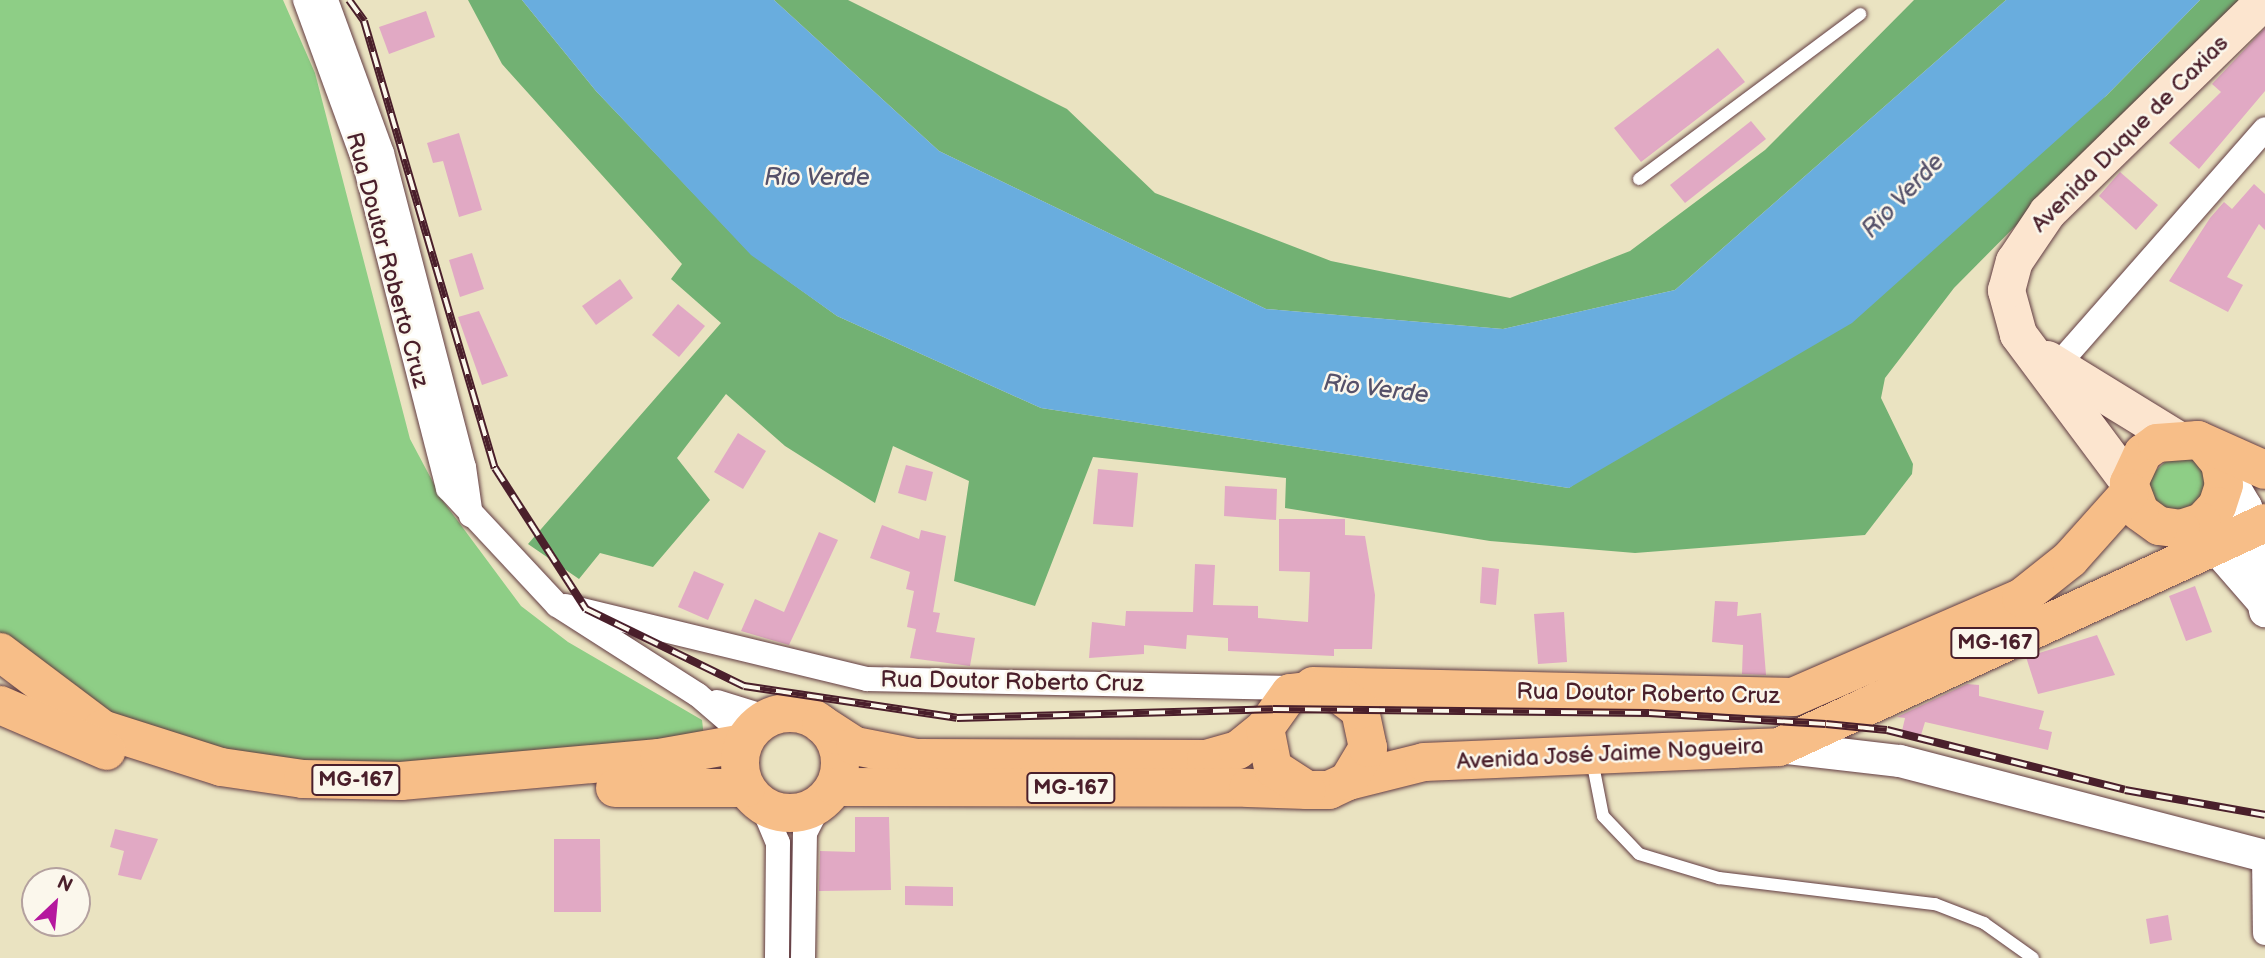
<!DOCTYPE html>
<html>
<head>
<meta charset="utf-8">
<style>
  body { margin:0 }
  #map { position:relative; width:2265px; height:958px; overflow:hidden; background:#eae3c1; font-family:"Balsamiq Sans",sans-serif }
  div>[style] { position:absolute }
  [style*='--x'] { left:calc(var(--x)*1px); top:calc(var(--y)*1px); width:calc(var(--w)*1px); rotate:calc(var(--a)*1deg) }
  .green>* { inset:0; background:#8ece86 }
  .forest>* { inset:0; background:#72b173 }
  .water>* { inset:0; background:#69adde }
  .building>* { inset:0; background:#e1a9c4 }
  .roads { filter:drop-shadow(0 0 2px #623c42) drop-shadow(0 0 2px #623c42) }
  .service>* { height:12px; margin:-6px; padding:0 6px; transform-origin:6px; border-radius:6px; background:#fff }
  .minor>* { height:24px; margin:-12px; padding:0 12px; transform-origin:12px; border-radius:12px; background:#fff }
  .tertiary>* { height:32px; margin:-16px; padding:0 16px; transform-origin:16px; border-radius:16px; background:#fff }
  .secondary>* { height:37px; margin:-18.5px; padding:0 18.5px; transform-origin:18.5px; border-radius:18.5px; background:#fce5cf }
  .primary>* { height:38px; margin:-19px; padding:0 19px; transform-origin:19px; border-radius:19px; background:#f7be88 }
  .primary>.ring { margin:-19px; padding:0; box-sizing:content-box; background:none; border:38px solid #f7be88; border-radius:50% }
  .rail>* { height:8px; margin-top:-4px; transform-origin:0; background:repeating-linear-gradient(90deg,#fbf7ec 0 16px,#4a1f2b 0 32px); box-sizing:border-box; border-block:2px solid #4a1f2b }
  span { translate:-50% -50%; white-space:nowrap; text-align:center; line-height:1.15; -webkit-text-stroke:5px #fbf7ec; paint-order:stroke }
  .shield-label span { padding:2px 5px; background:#fbf7ec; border:2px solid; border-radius:5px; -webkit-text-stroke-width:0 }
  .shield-label { font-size:21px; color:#4a1f2b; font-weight:700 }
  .street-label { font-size:23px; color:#4a1f2b }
  .water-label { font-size:24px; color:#55516a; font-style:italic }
  .north { position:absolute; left:21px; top:867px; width:70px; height:70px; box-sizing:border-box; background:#fbf7ec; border:2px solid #b4a19f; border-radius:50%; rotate:26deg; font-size:19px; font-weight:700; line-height:28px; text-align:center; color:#4a1f2b }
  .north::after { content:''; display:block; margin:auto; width:24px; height:32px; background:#b5179e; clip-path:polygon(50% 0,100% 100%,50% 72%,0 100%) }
</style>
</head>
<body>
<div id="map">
  <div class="green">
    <div style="clip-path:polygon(0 0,283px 0,315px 73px,410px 439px,443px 501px,521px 606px,568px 642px,702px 720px,704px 737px,386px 766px,300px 762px,193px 744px,99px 717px,0 636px)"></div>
    <div style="clip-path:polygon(2176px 452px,2203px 462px,2208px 499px,2174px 515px,2151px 497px,2149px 477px)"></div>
  </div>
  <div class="forest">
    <div style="clip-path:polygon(468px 0,522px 0,596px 91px,751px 254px,837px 316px,1041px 408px,1569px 488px,2106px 96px,2200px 0,2239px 0,1954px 288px,1885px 378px,1881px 398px,1913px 464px,1912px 474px,1865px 535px,1635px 553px,1490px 541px,1285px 508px,1286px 478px,1093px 457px,1035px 606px,954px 581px,969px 481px,893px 446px,875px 503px,785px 446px,726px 394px,677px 458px,710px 500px,653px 567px,600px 553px,579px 579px,528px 544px,721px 323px,671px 279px,682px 264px,502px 64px)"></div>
    <div style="clip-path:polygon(774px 0,848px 0,1067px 109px,1155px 193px,1331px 261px,1510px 298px,1630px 251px,1765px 150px,1914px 0,2006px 0,1675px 290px,1503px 329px,1266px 309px,939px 151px)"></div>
  </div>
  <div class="water">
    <div style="clip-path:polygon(522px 0,774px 0,939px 151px,1266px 309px,1503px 329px,1675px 290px,2006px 0,2200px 0,2106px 96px,1852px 323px,1569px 488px,1041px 408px,837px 316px,751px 255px,596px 91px)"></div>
  </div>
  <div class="building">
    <div style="clip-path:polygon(426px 11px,435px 37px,389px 54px,379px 27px)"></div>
    <div style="clip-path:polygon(2265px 28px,2265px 91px,2199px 169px,2169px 143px,2221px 92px,2212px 84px)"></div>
    <div style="clip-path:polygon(1718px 48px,1745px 82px,1641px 162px,1614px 128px)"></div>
    <div style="clip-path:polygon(1751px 121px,1766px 139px,1685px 203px,1670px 185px)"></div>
    <div style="clip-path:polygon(459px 133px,482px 210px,459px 217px,443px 161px,433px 163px,427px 143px)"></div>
    <div style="clip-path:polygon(2120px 172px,2158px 205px,2136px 230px,2099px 196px)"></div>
    <div style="clip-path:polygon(2254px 184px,2265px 194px,2265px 230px,2259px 224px,2227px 277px,2243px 285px,2228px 312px,2169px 281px,2210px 218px,2224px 202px,2232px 209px)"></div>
    <div style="clip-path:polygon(472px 253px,484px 289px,460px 297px,449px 260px)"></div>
    <div style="clip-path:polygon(620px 279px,633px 298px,596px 325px,582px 306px)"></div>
    <div style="clip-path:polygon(678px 304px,705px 326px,679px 357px,652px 335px)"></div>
    <div style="clip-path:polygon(479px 311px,508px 376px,482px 385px,458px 317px)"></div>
    <div style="clip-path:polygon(738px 433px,766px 451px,743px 489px,714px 472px)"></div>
    <div style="clip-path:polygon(906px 465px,933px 472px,926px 501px,898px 493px)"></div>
    <div style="clip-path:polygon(1098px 469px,1138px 473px,1133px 527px,1093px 524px)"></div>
    <div style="clip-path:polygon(1225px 486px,1277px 489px,1276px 520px,1224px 516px)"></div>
    <div style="clip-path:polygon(1279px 519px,1345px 519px,1345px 535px,1365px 536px,1375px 595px,1372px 649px,1334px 649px,1334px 656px,1228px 651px,1228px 638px,1187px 635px,1186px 649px,1144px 645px,1144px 654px,1089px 658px,1092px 622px,1125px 626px,1126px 611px,1193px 612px,1195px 564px,1215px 565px,1213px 605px,1258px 606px,1258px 618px,1308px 622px,1310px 572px,1279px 571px)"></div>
    <div style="clip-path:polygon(882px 525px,919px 539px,921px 530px,946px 536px,933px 612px,940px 613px,936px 632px,975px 638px,970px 666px,910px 658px,916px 629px,907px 627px,914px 591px,906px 589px,910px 572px,870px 558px)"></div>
    <div style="clip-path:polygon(819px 532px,838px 540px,789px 645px,741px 631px,755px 599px,784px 612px)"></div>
    <div style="clip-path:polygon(1482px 567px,1499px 569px,1496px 605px,1480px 603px)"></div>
    <div style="clip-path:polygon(694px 571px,724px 584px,708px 620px,678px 607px)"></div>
    <div style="clip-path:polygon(2195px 586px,2212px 632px,2186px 641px,2169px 596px)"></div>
    <div style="clip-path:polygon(1715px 601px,1738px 602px,1737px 616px,1761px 613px,1766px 675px,1742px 674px,1743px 645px,1712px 642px)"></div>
    <div style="clip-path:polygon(1564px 612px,1567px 662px,1538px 664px,1534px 614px)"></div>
    <div style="clip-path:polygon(2097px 635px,2115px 675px,2038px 694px,2026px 657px)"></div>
    <div style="clip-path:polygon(1967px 684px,1979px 685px,1979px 696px,2044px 711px,2039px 729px,2052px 732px,2048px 750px,1925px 722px,1921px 735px,1902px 731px,1905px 718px,1897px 717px)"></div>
    <div style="clip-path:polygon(855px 817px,889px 817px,891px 890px,819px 891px,820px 851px,855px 852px)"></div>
    <div style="clip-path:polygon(115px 829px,158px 839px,141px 880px,118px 875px,124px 851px,110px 847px)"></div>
    <div style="clip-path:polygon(554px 839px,600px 839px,601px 912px,554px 912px)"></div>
    <div style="clip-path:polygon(905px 886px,953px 887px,953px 906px,905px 905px)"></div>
    <div style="clip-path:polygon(2168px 915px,2172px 940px,2150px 944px,2146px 919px)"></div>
  </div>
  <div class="roads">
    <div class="service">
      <div style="--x:1639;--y:179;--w:276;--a:-36.7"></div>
      <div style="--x:1592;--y:760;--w:57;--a:78.9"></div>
      <div style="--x:1603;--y:816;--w:52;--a:46.5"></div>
      <div style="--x:1639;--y:854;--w:84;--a:16.7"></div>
      <div style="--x:1719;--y:878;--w:218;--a:6.9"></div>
      <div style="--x:1935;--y:904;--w:53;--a:21.2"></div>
      <div style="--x:1984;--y:923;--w:60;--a:35.5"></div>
    </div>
    <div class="minor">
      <div style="--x:305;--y:0;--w:171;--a:69.9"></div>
      <div style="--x:364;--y:161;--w:338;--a:75.6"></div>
      <div style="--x:448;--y:488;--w:160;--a:47"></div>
      <div style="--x:557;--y:605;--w:167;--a:32.6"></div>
      <div style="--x:698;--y:695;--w:65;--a:40.6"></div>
      <div style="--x:326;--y:0;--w:163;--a:69.9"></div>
      <div style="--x:382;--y:153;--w:325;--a:75.4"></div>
      <div style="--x:464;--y:467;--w:49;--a:81.9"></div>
      <div style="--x:2049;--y:375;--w:327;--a:-48.7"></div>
      <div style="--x:565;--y:606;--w:311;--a:13.6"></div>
      <div style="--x:867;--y:679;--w:436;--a:1.2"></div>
      <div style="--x:717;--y:702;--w:54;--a:17.1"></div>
      <div style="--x:762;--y:805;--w:41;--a:67.2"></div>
      <div style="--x:778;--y:843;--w:115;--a:90.5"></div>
      <div style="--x:2264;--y:855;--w:78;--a:89.3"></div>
      <div style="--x:803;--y:958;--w:125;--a:-89.1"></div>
      <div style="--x:805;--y:833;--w:33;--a:-63"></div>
    </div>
    <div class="tertiary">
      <div style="--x:2220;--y:463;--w:51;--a:59.4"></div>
      <div style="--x:2246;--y:507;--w:106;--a:79.6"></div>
      <div style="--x:2195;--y:536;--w:23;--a:29"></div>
      <div style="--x:2215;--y:547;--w:70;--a:49"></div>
      <div style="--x:1779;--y:747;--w:122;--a:6.6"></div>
      <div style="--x:1900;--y:761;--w:377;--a:14.6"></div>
    </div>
    <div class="secondary">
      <div style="--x:2047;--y:359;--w:149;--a:31.6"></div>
      <div style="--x:2129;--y:483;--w:186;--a:-126.7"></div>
      <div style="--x:2018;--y:334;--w:46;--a:-105.3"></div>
      <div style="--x:2006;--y:290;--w:30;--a:-75"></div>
      <div style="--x:2014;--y:261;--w:59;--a:-56"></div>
      <div style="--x:2047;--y:212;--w:303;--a:-44.3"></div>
    </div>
    <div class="primary">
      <div style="--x:2206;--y:446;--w:22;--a:51"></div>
      <div style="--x:2220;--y:463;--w:22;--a:80"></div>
      <div style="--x:2224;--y:485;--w:22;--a:108"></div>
      <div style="--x:2217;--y:506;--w:22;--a:133"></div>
      <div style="--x:2202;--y:522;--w:22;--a:162"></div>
      <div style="--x:2181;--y:529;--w:22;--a:-172"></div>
      <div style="--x:2159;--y:526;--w:24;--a:-144"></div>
      <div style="--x:2140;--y:512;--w:31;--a:-111"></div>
      <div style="--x:2129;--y:483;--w:33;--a:-65"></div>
      <div style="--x:2143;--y:453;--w:17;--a:-36"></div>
      <div style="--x:2157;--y:443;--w:41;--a:-4.2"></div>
      <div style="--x:2198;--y:440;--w:73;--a:24.1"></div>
      <div style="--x:0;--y:652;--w:128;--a:37"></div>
      <div style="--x:102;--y:729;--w:125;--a:17.7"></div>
      <div style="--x:221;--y:767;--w:83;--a:8.3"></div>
      <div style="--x:303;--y:779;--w:98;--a:1.2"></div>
      <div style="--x:401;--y:781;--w:259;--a:-5.1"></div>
      <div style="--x:659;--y:758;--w:85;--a:-10.1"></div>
      <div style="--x:1313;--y:686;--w:480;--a:1.3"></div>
      <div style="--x:1793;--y:697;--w:249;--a:-23.5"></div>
      <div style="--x:2021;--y:598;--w:63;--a:-38.5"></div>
      <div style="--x:2070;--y:559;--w:90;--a:-48.2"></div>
      <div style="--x:0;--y:705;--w:116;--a:23.3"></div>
      <div class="ring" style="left:740px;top:713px;width:62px;height:62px"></div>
      <div style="--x:821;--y:724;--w:40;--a:32.9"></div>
      <div style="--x:855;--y:746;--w:62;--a:11.1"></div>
      <div style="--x:916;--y:758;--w:290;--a:0.2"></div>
      <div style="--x:1206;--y:759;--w:33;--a:-16"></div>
      <div style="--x:1238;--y:750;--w:35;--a:-39"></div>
      <div style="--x:1348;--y:781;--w:78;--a:-14"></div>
      <div style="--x:1424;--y:762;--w:355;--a:-2.4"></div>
      <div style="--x:1779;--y:747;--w:535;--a:-24.75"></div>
      <div style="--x:835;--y:787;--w:413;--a:0.1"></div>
      <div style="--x:1248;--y:788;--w:59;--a:1.9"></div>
      <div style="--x:1307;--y:790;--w:22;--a:0"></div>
      <div style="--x:1329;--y:790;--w:21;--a:-25"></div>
      <div style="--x:1348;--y:781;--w:39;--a:-59"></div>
      <div style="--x:1368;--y:748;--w:39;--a:-102"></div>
      <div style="--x:1360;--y:710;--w:36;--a:-143"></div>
      <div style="--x:1331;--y:688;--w:41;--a:173"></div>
      <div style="--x:1290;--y:693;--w:43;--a:125.5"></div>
      <div style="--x:1265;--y:728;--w:41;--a:78.7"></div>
      <div style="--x:1273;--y:768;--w:40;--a:32.9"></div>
      <div style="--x:615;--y:788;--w:131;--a:0"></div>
    </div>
  </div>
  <div class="rail">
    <div style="--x:349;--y:0;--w:26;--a:54"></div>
    <div style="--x:364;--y:21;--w:466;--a:73.7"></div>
    <div style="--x:495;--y:468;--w:168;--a:57.2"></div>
    <div style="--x:586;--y:609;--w:176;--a:26"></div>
    <div style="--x:744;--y:686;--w:215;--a:8.5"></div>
    <div style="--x:957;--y:718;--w:316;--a:-1.6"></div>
    <div style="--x:1273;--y:709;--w:376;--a:0.6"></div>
    <div style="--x:1649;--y:713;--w:177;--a:3.6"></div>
    <div style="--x:1826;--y:724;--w:61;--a:5.6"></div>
    <div style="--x:1887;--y:730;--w:245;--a:14.1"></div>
    <div style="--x:2125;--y:790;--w:142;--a:10.1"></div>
  </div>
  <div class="shield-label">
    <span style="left:1995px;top:643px">MG-167</span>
    <span style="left:356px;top:780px">MG-167</span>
    <span style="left:1071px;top:788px">MG-167</span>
  </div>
  <div class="street-label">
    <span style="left:2130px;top:134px;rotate:-45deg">Avenida Duque de Caxias</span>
    <span style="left:387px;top:260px;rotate:75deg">Rua Doutor Roberto Cruz</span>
    <span style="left:1012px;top:682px;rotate:1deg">Rua Doutor Roberto Cruz</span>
    <span style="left:1648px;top:694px;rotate:1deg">Rua Doutor Roberto Cruz</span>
    <span style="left:1610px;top:754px;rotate:-3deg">Avenida José Jaime Nogueira</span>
  </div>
  <div class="water-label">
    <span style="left:817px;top:178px">Rio Verde</span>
    <span style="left:1903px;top:196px;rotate:-46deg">Rio Verde</span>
    <span style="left:1376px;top:389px;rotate:7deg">Rio Verde</span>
  </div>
  <div class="north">N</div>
</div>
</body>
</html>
